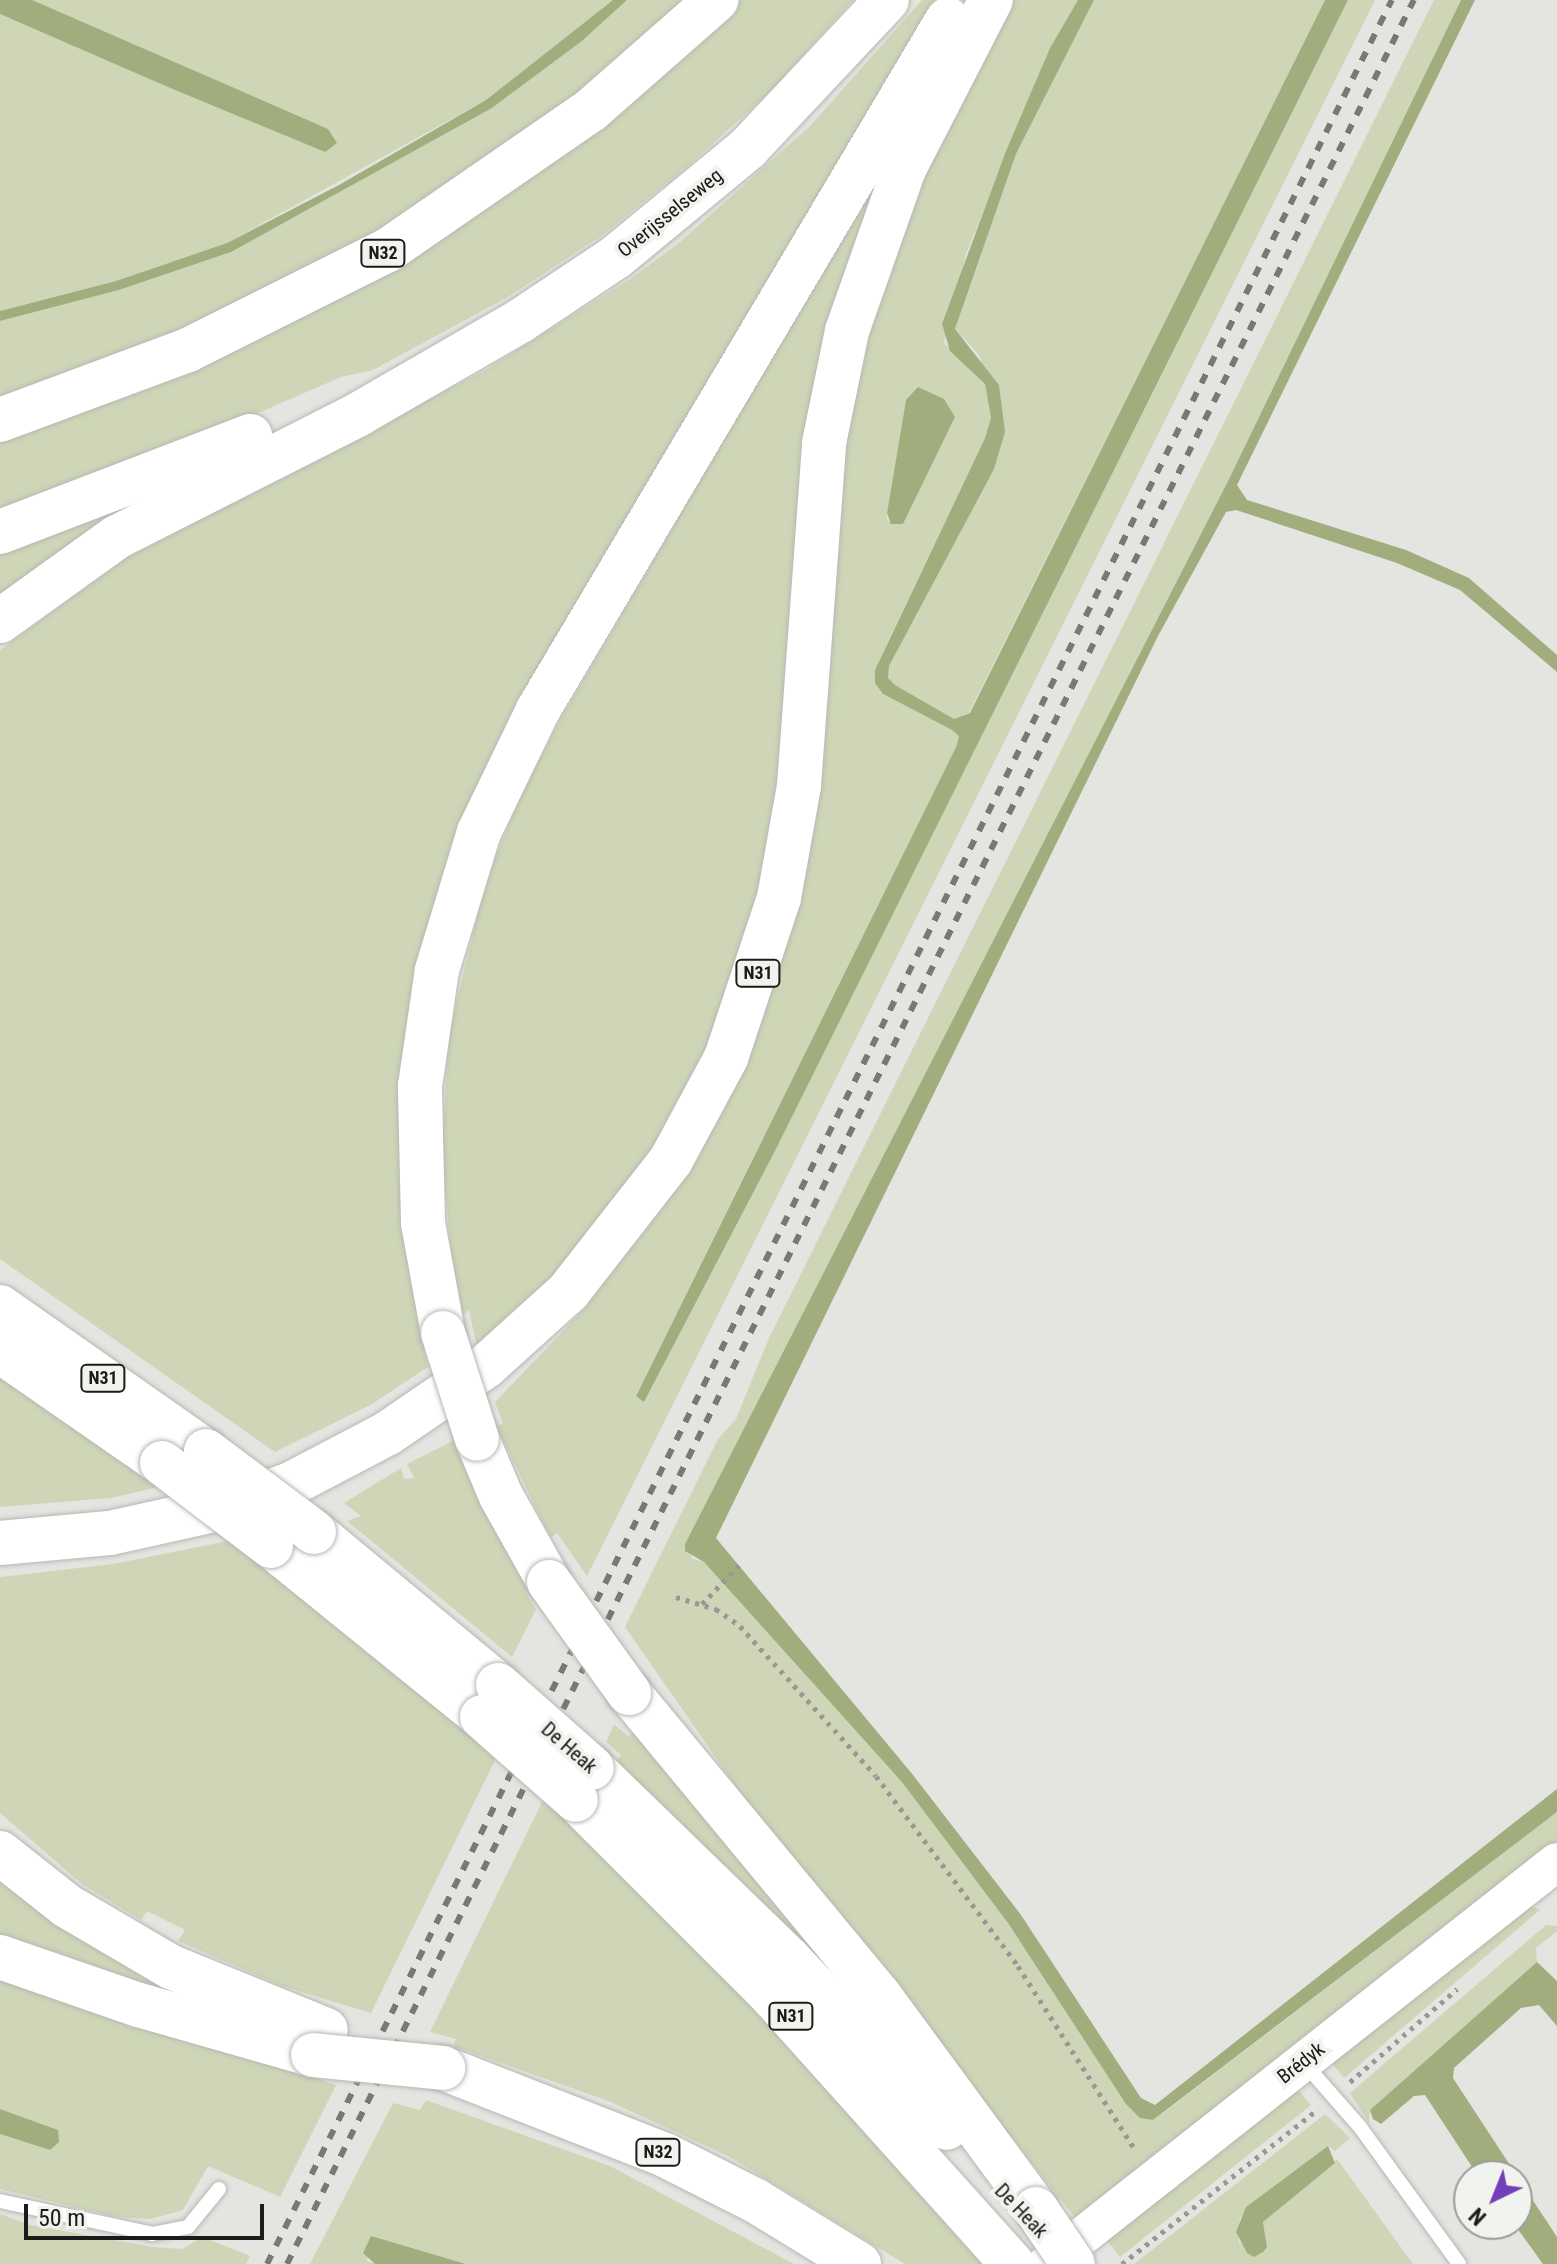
<!DOCTYPE html>
<html>
<head>
<meta charset="utf-8">
<style>
  body { margin:0 }
  #map { position:relative; width:1557px; height:2264px; overflow:hidden; background:#e4e5e0; font-family:"Roboto Condensed",sans-serif }
  div>[style] { position:absolute }
  [style*='--x'] { left:calc(var(--x)*1px); top:calc(var(--y)*1px); width:calc(var(--w)*1px); rotate:calc(var(--a)*1deg) }
  .green>* { inset:0; background:#ced6b7 }
  .water>* { inset:0; background:#a2ad7d }
  .path>* { height:5px; margin-top:-2.5px; transform-origin:0; background:repeating-linear-gradient(90deg,#989995 0 4px,transparent 0 10px) }
  .roads { filter:drop-shadow(0 0 2px #b6b8b3) drop-shadow(0 0 2px #b6b8b3) }
  .lane>* { height:14px; margin:-7px; padding:0 7px; transform-origin:7px; border-radius:7px; background:#fff }
  .secondary>* { height:38px; margin:-19px; padding:0 19px; transform-origin:19px; border-radius:19px; background:#fff }
  .highway>* { height:44px; margin:-22px; padding:0 22px; transform-origin:22px; border-radius:22px; background:#fff }
  .rail>* { height:6px; margin-top:-3px; transform-origin:0; background:repeating-linear-gradient(90deg,#787875 0 10px,transparent 0 20px) }
  .bridges { filter:drop-shadow(0 0 2px #b6b8b3) drop-shadow(0 0 2px #b6b8b3) }
  .highway-bridge>* { height:44px; margin:-22px; padding:0 22px; transform-origin:22px; border-radius:22px; background:#fff }
  span { translate:-50% -50%; white-space:nowrap; text-align:center; line-height:1.15; -webkit-text-stroke:8px #f1f3ee; paint-order:stroke }
  .shield-label span { padding:2px 6px; background:#f1f3ee; border:2px solid; border-radius:6px; -webkit-text-stroke-width:0 }
  .shield-label { font-size:18px; color:#1b1b19; font-weight:700 }
  .street-label { font-size:20px; color:#1b1b19 }
  .north { position:absolute; left:1453px; top:2160px; width:80px; height:80px; box-sizing:border-box; background:#f1f3ee; border:2px solid #9b9d99; border-radius:50%; rotate:223deg; font-size:22px; font-weight:700; line-height:32px; text-align:center; color:#1b1b19 }
  .north::after { content:''; display:block; margin:auto; width:28px; height:36px; background:#7241b9; clip-path:polygon(50% 0,100% 100%,50% 72%,0 100%) }
  .scale { position:absolute; left:24px; top:2204px; width:240px; height:36px; box-sizing:border-box; border:4px solid #1b1b19; border-top:0; padding-left:10px; font-size:24px; line-height:28px; white-space:nowrap; color:#1b1b19; -webkit-text-stroke:6px #f1f3ee; paint-order:stroke }
</style>
</head>
<body>
<div id="map">
  <div class="green">
    <div style="clip-path:polygon(32px 0,613px 0,486px 100px,227px 243px,116px 281px,0 311px,0 14px,325px 152px,126px 43px)"></div>
    <div style="clip-path:polygon(627px 0,689px 0,579px 96px,423px 207px,238px 309px,0 400px,0 321px,119px 290px,231px 252px,492px 108px,582px 41px)"></div>
    <div style="clip-path:polygon(736px 0,853px 0,773px 89px,689px 165px,601px 236px,506px 298px,373px 370px,341px 377px,196px 440px,0 514px,0 435px,142px 385px)"></div>
    <div style="clip-path:polygon(922px 0,941px 0,447px 871px,429px 1345px,424px 1350px,428px 1367px,372px 1404px,275px 1452px,0 1259px,0 650px,129px 556px,482px 372px,632px 278px,680px 242px,810px 126px)"></div>
    <div style="clip-path:polygon(evenodd,1013px 0,1078px 0,1050px 48px,966px 254px,944px 343px,985px 384px,991px 418px,985px 438px,882px 654px,883px 694px,952px 730px,959px 735px,956px 747px,636px 1395px,644px 1402px,776px 1149px,1348px 0,1375px 0,587px 1576px,557px 1533px,551px 1537px,546px 1529px,497px 1427px,503px 1423px,495px 1402px,585px 1308px,656px 1216px,743px 1067px,764px 1016px,798px 902px,843px 446px,866px 335px,901px 226px,972px 75px,1013px 0,906px 400px,955px 417px,903px 524px,887px 520px,887px 513px,906px 400px)"></div>
    <div style="clip-path:polygon(1094px 0,1325px 0,969px 713px,954px 719px,895px 685px,887px 678px,889px 666px,1005px 432px,979px 355px,955px 329px,1016px 154px)"></div>
    <div style="clip-path:polygon(1434px 0,1461px 0,1228px 481px,685px 1544px,693px 1559px,704px 1562px,901px 1781px,1008px 1923px,1141px 2118px,1153px 2120px,1166px 2111px,1557px 1812px,1557px 1842px,1077px 2220px,753px 1811px,625px 1627px,718px 1439px,736px 1419px,769px 1338px)"></div>
    <div style="clip-path:polygon(887px 162px,845px 272px,780px 784px,761px 893px,709px 1051px,655px 1149px,554px 1278px,477px 1348px,469px 1310px,463px 1315px,451px 1254px,442px 1149px,449px 1034px,485px 884px,519px 799px,559px 722px)"></div>
    <div style="clip-path:polygon(155px 495px,0 596px,0 550px)"></div>
    <div style="clip-path:polygon(0 1368px,162px 1486px,111px 1498px,0 1507px)"></div>
    <div style="clip-path:polygon(453px 1441px,533px 1585px,525px 1592px,536px 1609px,512px 1657px,347px 1521px,361px 1516px,344px 1503px,401px 1468px,404px 1479px,414px 1478px,407px 1464px)"></div>
    <div style="clip-path:polygon(233px 1540px,498px 1754px,371px 2013px,282px 1986px,178px 1941px,185px 1930px,147px 1911px,141px 1920px,82px 1884px,0 1813px,0 1577px,113px 1564px)"></div>
    <div style="clip-path:polygon(624px 1719px,895px 2045px,612px 1767px,621px 1755px,606px 1742px,614px 1724px,629px 1737px,632px 1733px)"></div>
    <div style="clip-path:polygon(545px 1796px,591px 1833px,990px 2264px,905px 2264px,728px 2156px,611px 2102px,453px 2046px,456px 2039px,430px 2032px)"></div>
    <div style="clip-path:polygon(0 1882px,107px 1956px,206px 2004px,0 1938px)"></div>
    <div style="clip-path:polygon(1530px 1907px,1541px 1909px,1344px 2078px,1331px 2062px)"></div>
    <div style="clip-path:polygon(1546px 1925px,1557px 1926px,1557px 1931px,1536px 1948px,1537px 1962px,1370px 2110px,1369px 2123px,1350px 2093px)"></div>
    <div style="clip-path:polygon(0 1975px,336px 2085px,280px 2197px,208px 2166px,183px 2210px,151px 2219px,116px 2217px,0 2189px,0 2134px,50px 2150px,57px 2130px,0 2109px)"></div>
    <div style="clip-path:polygon(1292px 2092px,1300px 2092px,1311px 2105px,1120px 2257px,1105px 2238px)"></div>
    <div style="clip-path:polygon(426px 2100px,610px 2166px,794px 2264px,466px 2264px,371px 2237px,367px 2261px,376px 2264px,310px 2264px,393px 2103px,420px 2110px)"></div>
    <div style="clip-path:polygon(1325px 2114px,1350px 2138px,1335px 2151px,1328px 2146px,1240px 2218px,1239px 2243px,1266px 2240px,1263px 2222px,1337px 2159px,1413px 2264px,1134px 2264px)"></div>
    <div style="clip-path:polygon(0 2214px,30px 2225px,153px 2247px,182px 2249px,203px 2237px,250px 2256px,246px 2264px,0 2264px)"></div>
  </div>
  <div class="water">
    <div style="clip-path:polygon(0 0,32px 0,328px 129px,337px 143px,325px 152px,168px 87px,0 14px)"></div>
    <div style="clip-path:polygon(613px 0,627px 0,582px 41px,492px 108px,231px 252px,119px 290px,0 321px,0 311px,116px 281px,227px 243px,339px 185px,486px 100px)"></div>
    <div style="clip-path:polygon(1078px 0,1094px 0,1016px 154px,955px 329px,999px 385px,1005px 432px,994px 469px,889px 666px,888px 678px,895px 685px,954px 719px,970px 713px,1325px 0,1348px 0,776px 1149px,644px 1402px,636px 1396px,956px 747px,959px 736px,952px 730px,883px 694px,875px 683px,875px 670px,985px 438px,991px 418px,985px 384px,950px 351px,942px 324px,1006px 151px,1050px 48px)"></div>
    <div style="clip-path:polygon(1461px 0,1475px 0,1237px 485px,1247px 500px,1406px 550px,1469px 578px,1557px 655px,1557px 672px,1460px 590px,1397px 563px,1236px 510px,1226px 512px,1158px 636px,716px 1538px,913px 1775px,1021px 1915px,1141px 2098px,1155px 2105px,1557px 1789px,1557px 1812px,1153px 2120px,1140px 2118px,1126px 2104px,1008px 1923px,901px 1781px,704px 1562px,685px 1551px,685px 1544px,1228px 481px)"></div>
    <div style="clip-path:polygon(918px 387px,944px 399px,955px 417px,903px 524px,891px 524px,887px 513px,906px 400px)"></div>
    <div style="clip-path:polygon(1537px 1962px,1557px 1981px,1557px 2026px,1539px 2005px,1521px 2008px,1454px 2068px,1453px 2078px,1517px 2176px,1478px 2176px,1425px 2095px,1414px 2096px,1381px 2124px,1373px 2119px,1370px 2110px)"></div>
    <div style="clip-path:polygon(0 2109px,58px 2130px,59px 2142px,50px 2150px,0 2134px)"></div>
    <div style="clip-path:polygon(1328px 2146px,1335px 2163px,1263px 2222px,1267px 2247px,1263px 2252px,1254px 2257px,1247px 2253px,1236px 2232px,1246px 2207px)"></div>
    <div style="clip-path:polygon(1517px 2176px,1557px 2237px,1557px 2264px,1543px 2264px,1514px 2224px)"></div>
    <div style="clip-path:polygon(371px 2236px,466px 2264px,375px 2264px,363px 2253px)"></div>
  </div>
  <div class="path">
    <div style="--x:676;--y:1597;--w:42;--a:16.7"></div>
    <div style="--x:716;--y:1609;--w:29;--a:35"></div>
    <div style="--x:740;--y:1626;--w:202;--a:47.8"></div>
    <div style="--x:876;--y:1776;--w:237;--a:53.2"></div>
    <div style="--x:1018;--y:1966;--w:219;--a:57.5"></div>
    <div style="--x:702;--y:1604;--w:57;--a:-46.4"></div>
    <div style="--x:1350;--y:2082;--w:142;--a:-41"></div>
    <div style="--x:1122;--y:2264;--w:250;--a:-38.3"></div>
  </div>
  <div class="roads">
    <div class="lane">
      <div style="--x:1303;--y:2062;--w:86;--a:48.8"></div>
      <div style="--x:1360;--y:2127;--w:169;--a:54.1"></div>
      <div style="--x:0;--y:2201;--w:156;--a:12.2"></div>
      <div style="--x:152;--y:2234;--w:37;--a:-11"></div>
      <div style="--x:188;--y:2227;--w:49;--a:-50.8"></div>
    </div>
    <div class="secondary">
      <div style="--x:1047;--y:2264;--w:649;--a:-38.25"></div>
    </div>
    <div class="highway">
      <div style="--x:0;--y:420;--w:201;--a:-20.4"></div>
      <div style="--x:188;--y:350;--w:224;--a:-26.6"></div>
      <div style="--x:388;--y:250;--w:247;--a:-34.6"></div>
      <div style="--x:591;--y:110;--w:167;--a:-41.3"></div>
      <div style="--x:0;--y:532;--w:268;--a:-21"></div>
      <div style="--x:0;--y:621;--w:144;--a:-35.7"></div>
      <div style="--x:117;--y:537;--w:271;--a:-26.9"></div>
      <div style="--x:359;--y:414;--w:186;--a:-30"></div>
      <div style="--x:520;--y:321;--w:115;--a:-33.7"></div>
      <div style="--x:616;--y:257;--w:171;--a:-39.5"></div>
      <div style="--x:748;--y:148;--w:203;--a:-46.8"></div>
      <div style="--x:0;--y:1307;--w:251;--a:35"></div>
      <div style="--x:443;--y:1333;--w:112;--a:-100.3"></div>
      <div style="--x:423;--y:1223;--w:137;--a:-91.3"></div>
      <div style="--x:420;--y:1086;--w:117;--a:-81.7"></div>
      <div style="--x:437;--y:970;--w:144;--a:-73.1"></div>
      <div style="--x:479;--y:832;--w:136;--a:-64.2"></div>
      <div style="--x:538;--y:710;--w:803;--a:-59.32"></div>
      <div style="--x:0;--y:1351;--w:197;--a:34.7"></div>
      <div style="--x:477;--y:1439;--w:62;--a:67.2"></div>
      <div style="--x:501;--y:1496;--w:98;--a:60.8"></div>
      <div style="--x:314;--y:1532;--w:239;--a:39.7"></div>
      <div style="--x:0;--y:1543;--w:110;--a:-5.2"></div>
      <div style="--x:110;--y:1533;--w:111;--a:-12.5"></div>
      <div style="--x:218;--y:1509;--w:75;--a:-18.7"></div>
      <div style="--x:289;--y:1485;--w:112;--a:-27.7"></div>
      <div style="--x:388;--y:1433;--w:119;--a:-34.4"></div>
      <div style="--x:486;--y:1366;--w:110;--a:-42.1"></div>
      <div style="--x:568;--y:1292;--w:167;--a:-52"></div>
      <div style="--x:671;--y:1160;--w:116;--a:-61.7"></div>
      <div style="--x:726;--y:1058;--w:169;--a:-71.7"></div>
      <div style="--x:779;--y:898;--w:114;--a:-79.9"></div>
      <div style="--x:799;--y:786;--w:344;--a:-85.8"></div>
      <div style="--x:824;--y:443;--w:114;--a:-78.4"></div>
      <div style="--x:847;--y:331;--w:172;--a:-70.6"></div>
      <div style="--x:904;--y:169;--w:190;--a:-62.8"></div>
      <div style="--x:271;--y:1546;--w:272;--a:39"></div>
      <div style="--x:629;--y:1693;--w:392;--a:50.4"></div>
      <div style="--x:879;--y:1995;--w:265;--a:53.7"></div>
      <div style="--x:592;--y:1768;--w:274;--a:44.1"></div>
      <div style="--x:789;--y:1959;--w:231;--a:46.9"></div>
      <div style="--x:576;--y:1800;--w:274;--a:45"></div>
      <div style="--x:770;--y:1994;--w:363;--a:48.1"></div>
      <div style="--x:0;--y:1853;--w:85;--a:38.3"></div>
      <div style="--x:67;--y:1906;--w:121;--a:30.4"></div>
      <div style="--x:171;--y:1967;--w:167;--a:22.1"></div>
      <div style="--x:0;--y:1957;--w:147;--a:19.1"></div>
      <div style="--x:139;--y:2005;--w:181;--a:16"></div>
      <div style="--x:443;--y:2068;--w:238;--a:21.4"></div>
      <div style="--x:665;--y:2155;--w:102;--a:26.8"></div>
      <div style="--x:756;--y:2201;--w:121;--a:31.5"></div>
    </div>
  </div>
  <div class="rail">
    <div style="--x:267;--y:2264;--w:2528;--a:-63.58"></div>
    <div style="--x:287;--y:2264;--w:2529;--a:-63.54"></div>
  </div>
  <div class="bridges">
    <div class="highway-bridge">
      <div style="--x:443;--y:1333;--w:111;--a:72.2"></div>
      <div style="--x:206;--y:1451;--w:135;--a:36.9"></div>
      <div style="--x:162;--y:1463;--w:137;--a:37.3"></div>
      <div style="--x:549;--y:1582;--w:137;--a:54.2"></div>
      <div style="--x:498;--y:1685;--w:125;--a:41.4"></div>
      <div style="--x:482;--y:1717;--w:125;--a:41.4"></div>
      <div style="--x:313;--y:2055;--w:131;--a:5.7"></div>
      <div style="--x:1036;--y:2209;--w:66;--a:56.1"></div>
    </div>
  </div>
  <div class="shield-label">
    <span style="left:383px;top:253px">N32</span>
    <span style="left:758px;top:973px">N31</span>
    <span style="left:103px;top:1378px">N31</span>
    <span style="left:791px;top:2016px">N31</span>
    <span style="left:658px;top:2152px">N32</span>
  </div>
  <div class="street-label">
    <span style="left:670px;top:213px;rotate:-39deg">Overijsselseweg</span>
    <span style="left:569px;top:1748px;rotate:41deg">De Heak</span>
    <span style="left:1301px;top:2063px;rotate:-38deg">Brédyk</span>
    <span style="left:1021px;top:2211px;rotate:46deg">De Heak</span>
  </div>
  <div class="north">N</div>
  <div class="scale">50 m</div>
</div>
</body>
</html>
